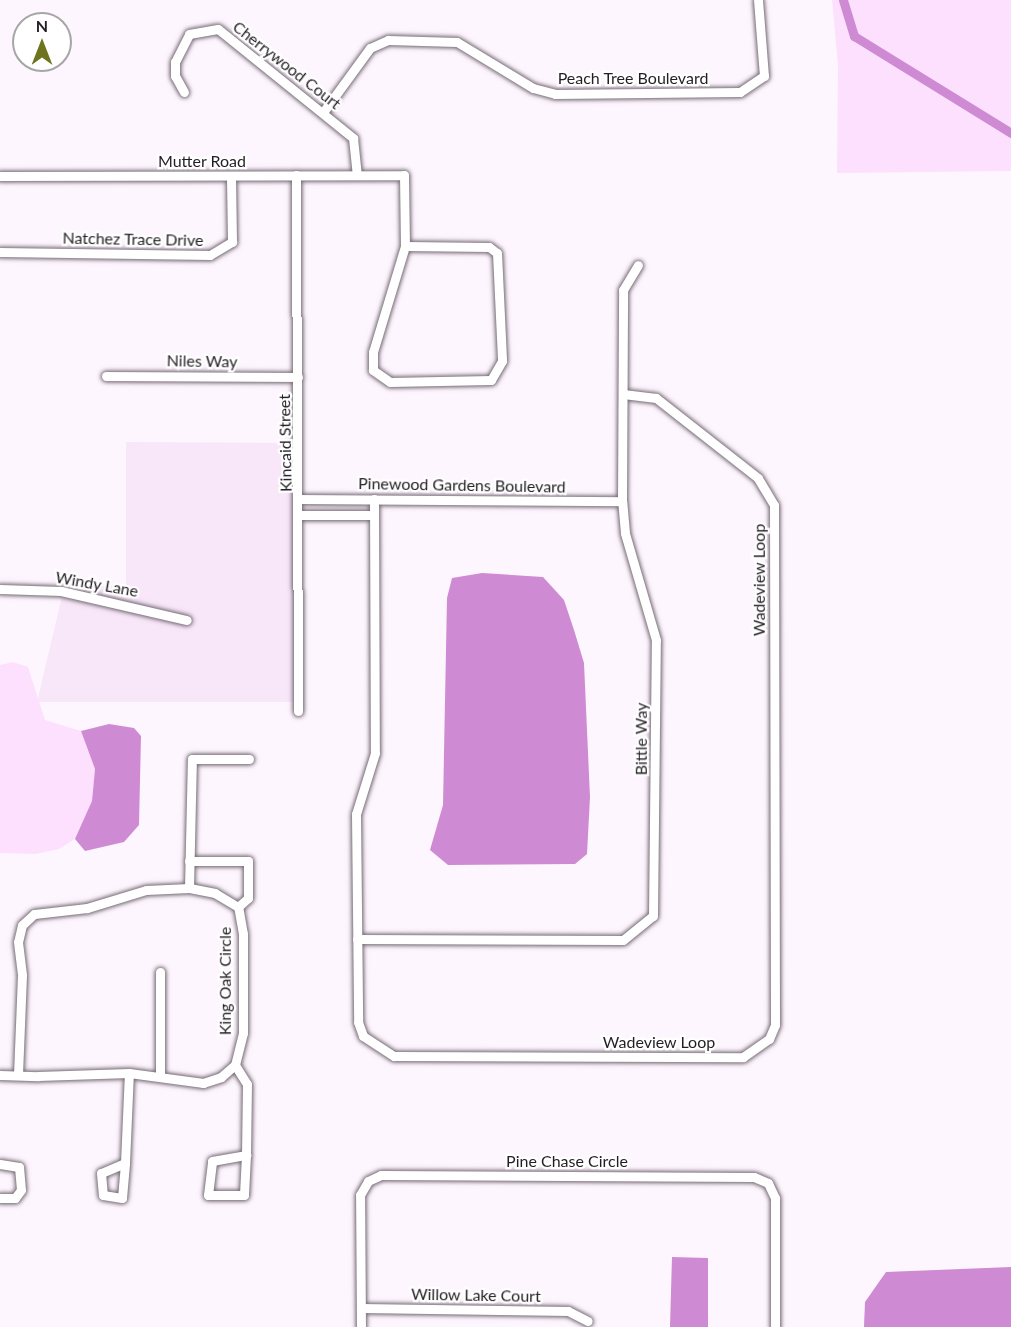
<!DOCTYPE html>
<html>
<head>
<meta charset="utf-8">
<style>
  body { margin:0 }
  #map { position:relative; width:1011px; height:1327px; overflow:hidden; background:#fef6fe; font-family:Lato,sans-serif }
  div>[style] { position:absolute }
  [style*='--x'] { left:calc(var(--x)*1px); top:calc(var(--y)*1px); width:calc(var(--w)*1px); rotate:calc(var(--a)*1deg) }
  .built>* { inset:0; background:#f8e6f9 }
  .green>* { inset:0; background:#fce0fd }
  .water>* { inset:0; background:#ce8ad3 }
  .canal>* { height:9px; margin:-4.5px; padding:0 4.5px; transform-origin:4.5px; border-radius:4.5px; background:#ce8ad3 }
  .roads { filter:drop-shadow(0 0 2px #766b76) drop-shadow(0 0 2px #766b76) }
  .street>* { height:9px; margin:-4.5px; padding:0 4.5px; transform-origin:4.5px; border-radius:4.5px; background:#fff }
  span { translate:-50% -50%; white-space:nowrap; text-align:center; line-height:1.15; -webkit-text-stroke:4.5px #fff; paint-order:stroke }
  .street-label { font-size:16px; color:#231e23 }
  .north { position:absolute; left:12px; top:12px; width:60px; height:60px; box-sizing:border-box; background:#fff; border:2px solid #a7a5a7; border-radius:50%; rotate:0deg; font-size:16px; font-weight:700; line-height:24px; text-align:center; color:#231e23 }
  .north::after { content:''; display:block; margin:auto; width:21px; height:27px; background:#6d741d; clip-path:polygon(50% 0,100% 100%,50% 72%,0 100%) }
</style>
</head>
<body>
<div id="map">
  <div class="built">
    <div style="clip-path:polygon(126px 442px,298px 443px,298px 702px,37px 702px,64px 588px,126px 585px)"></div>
  </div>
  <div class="green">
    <div style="clip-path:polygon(832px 0,1011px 0,1011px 171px,837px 173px,838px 65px)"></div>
    <div style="clip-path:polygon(13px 662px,28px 667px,45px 720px,81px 731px,95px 769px,92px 801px,78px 837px,59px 849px,36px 854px,0 853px,0 665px)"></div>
  </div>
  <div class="water">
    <div style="clip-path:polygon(482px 573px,543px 577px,564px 600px,574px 630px,584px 663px,590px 797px,587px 854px,575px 864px,448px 865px,430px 850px,443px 805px,447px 598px,452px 578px)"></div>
    <div style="clip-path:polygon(109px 724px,134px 728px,141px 736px,139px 825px,124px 842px,85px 851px,75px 839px,92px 801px,95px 769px,81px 731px)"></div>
    <div style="clip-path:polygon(672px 1257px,708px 1258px,708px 1327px,670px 1327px)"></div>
    <div style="clip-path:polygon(1011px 1267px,1011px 1327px,864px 1327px,865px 1302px,886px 1272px)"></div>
  </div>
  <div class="canal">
    <div style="--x:843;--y:0;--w:38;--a:73"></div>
    <div style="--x:854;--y:36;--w:185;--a:31.7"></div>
  </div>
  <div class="roads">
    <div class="street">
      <div style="--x:184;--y:92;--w:18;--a:-119"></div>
      <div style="--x:175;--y:76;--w:14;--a:-90"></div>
      <div style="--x:175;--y:62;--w:31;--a:-63"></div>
      <div style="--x:189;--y:34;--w:29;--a:-10"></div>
      <div style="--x:218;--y:29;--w:174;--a:38.9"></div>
      <div style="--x:353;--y:138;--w:36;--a:84"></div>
      <div style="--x:324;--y:111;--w:78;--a:-53.9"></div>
      <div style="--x:370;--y:48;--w:20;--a:-24"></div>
      <div style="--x:388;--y:40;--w:69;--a:1.7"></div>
      <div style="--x:457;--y:42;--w:89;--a:31.2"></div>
      <div style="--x:533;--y:88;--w:23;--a:15"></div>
      <div style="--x:555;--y:94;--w:185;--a:-0.6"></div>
      <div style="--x:740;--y:92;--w:29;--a:-34"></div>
      <div style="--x:764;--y:76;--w:76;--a:-94.5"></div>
      <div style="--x:296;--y:175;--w:536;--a:89.79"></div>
      <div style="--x:0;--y:176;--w:404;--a:-0.1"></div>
      <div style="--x:404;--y:175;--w:71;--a:89.2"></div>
      <div style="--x:405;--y:246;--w:84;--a:0.7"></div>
      <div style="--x:489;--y:247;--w:10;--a:37"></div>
      <div style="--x:497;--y:253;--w:108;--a:87.3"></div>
      <div style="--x:502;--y:361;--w:22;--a:120"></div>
      <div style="--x:491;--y:380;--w:101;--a:178.9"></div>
      <div style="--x:390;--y:382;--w:21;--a:-145"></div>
      <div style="--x:373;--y:370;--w:18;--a:-90"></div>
      <div style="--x:373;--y:352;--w:111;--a:-73.2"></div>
      <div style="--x:0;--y:252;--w:210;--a:0.8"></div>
      <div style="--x:210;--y:255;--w:26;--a:-31"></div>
      <div style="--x:232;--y:242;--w:66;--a:-90.9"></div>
      <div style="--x:106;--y:376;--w:192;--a:0.3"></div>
      <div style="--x:301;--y:499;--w:321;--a:0.4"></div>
      <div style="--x:374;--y:499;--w:254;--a:89.8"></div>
      <div style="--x:375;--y:753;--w:64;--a:107.3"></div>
      <div style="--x:356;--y:814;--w:208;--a:89.4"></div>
      <div style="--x:358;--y:1022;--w:15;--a:70"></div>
      <div style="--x:363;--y:1036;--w:37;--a:33"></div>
      <div style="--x:394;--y:1056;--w:349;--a:0.2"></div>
      <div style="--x:743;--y:1057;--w:32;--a:-35"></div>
      <div style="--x:769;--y:1039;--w:15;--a:-67"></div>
      <div style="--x:775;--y:1025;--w:520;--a:-90.11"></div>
      <div style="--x:774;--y:505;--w:31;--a:-121"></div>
      <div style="--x:758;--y:478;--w:130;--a:-141.9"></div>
      <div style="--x:656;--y:398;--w:31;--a:-173"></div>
      <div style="--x:301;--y:515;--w:73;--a:0"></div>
      <div style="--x:0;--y:589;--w:61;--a:1.9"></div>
      <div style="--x:61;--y:591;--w:129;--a:13"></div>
      <div style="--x:189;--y:861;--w:59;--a:0"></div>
      <div style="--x:248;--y:861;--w:37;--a:90"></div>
      <div style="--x:248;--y:898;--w:13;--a:138"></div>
      <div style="--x:189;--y:888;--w:129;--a:-88.7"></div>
      <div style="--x:192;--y:759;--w:57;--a:0"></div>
      <div style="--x:357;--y:939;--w:266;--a:0.2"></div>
      <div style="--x:623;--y:940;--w:38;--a:-39"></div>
      <div style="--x:653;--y:916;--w:276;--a:-89.4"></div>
      <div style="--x:656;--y:640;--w:111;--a:-106.2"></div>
      <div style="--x:625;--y:533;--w:32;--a:-95"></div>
      <div style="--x:622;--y:501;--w:211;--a:-89.7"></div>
      <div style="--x:623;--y:290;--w:29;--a:-59"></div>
      <div style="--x:160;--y:972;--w:104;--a:90"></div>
      <div style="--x:235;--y:1065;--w:22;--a:58"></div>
      <div style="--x:247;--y:1084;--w:71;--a:90.8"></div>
      <div style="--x:246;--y:1155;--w:40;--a:92.9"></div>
      <div style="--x:244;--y:1195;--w:36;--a:180"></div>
      <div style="--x:208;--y:1195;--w:34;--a:-83"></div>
      <div style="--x:212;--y:1161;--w:35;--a:-10"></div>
      <div style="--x:0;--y:1075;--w:38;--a:2"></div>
      <div style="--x:38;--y:1076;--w:91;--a:-1.9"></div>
      <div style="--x:129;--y:1073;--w:75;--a:7.7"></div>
      <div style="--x:203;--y:1083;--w:19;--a:-18"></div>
      <div style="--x:221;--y:1077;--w:18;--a:-41"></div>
      <div style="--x:235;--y:1065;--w:33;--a:-76"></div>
      <div style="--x:243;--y:1033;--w:99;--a:-90"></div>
      <div style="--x:243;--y:934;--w:27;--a:-100"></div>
      <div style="--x:238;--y:907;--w:27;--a:-149"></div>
      <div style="--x:215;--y:893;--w:26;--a:-169"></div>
      <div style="--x:189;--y:888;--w:43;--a:177.3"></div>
      <div style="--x:146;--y:890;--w:62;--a:163"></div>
      <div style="--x:87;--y:908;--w:53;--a:173.5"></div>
      <div style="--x:34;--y:914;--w:16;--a:137"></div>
      <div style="--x:22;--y:925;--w:17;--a:103"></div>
      <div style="--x:18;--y:942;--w:33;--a:83"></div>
      <div style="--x:22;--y:975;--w:100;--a:92.3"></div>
      <div style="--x:125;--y:1163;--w:26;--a:157"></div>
      <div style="--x:101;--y:1173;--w:22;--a:85"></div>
      <div style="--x:103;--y:1195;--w:19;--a:9"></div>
      <div style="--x:122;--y:1198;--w:35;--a:-85"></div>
      <div style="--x:125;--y:1163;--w:90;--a:-87.5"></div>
      <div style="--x:0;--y:1164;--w:19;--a:9"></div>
      <div style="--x:19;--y:1167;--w:23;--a:85"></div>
      <div style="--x:21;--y:1190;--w:10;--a:127"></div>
      <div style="--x:15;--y:1198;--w:15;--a:180"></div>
      <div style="--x:361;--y:1308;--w:207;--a:0.8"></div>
      <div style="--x:568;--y:1311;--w:22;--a:27"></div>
      <div style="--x:361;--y:1327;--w:132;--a:-90.4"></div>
      <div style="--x:360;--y:1195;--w:16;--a:-60"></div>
      <div style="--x:368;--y:1181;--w:14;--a:-25"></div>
      <div style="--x:381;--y:1175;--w:373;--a:0.3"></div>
      <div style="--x:754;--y:1177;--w:15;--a:23"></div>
      <div style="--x:768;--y:1183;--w:17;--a:65"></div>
      <div style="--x:775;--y:1198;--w:129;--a:90"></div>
    </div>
  </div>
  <div class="street-label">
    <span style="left:287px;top:65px;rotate:38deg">Cherrywood Court</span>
    <span style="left:633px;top:78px">Peach Tree Boulevard</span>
    <span style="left:202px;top:161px">Mutter Road</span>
    <span style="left:133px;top:239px;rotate:1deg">Natchez Trace Drive</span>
    <span style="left:202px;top:361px;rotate:1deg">Niles Way</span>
    <span style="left:285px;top:443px;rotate:-91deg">Kincaid Street</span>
    <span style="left:462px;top:485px;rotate:1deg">Pinewood Gardens Boulevard</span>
    <span style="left:759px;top:580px;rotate:-90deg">Wadeview Loop</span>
    <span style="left:97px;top:584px;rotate:10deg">Windy Lane</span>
    <span style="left:641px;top:739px;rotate:-90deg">Bittle Way</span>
    <span style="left:225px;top:981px;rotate:-90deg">King Oak Circle</span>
    <span style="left:659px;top:1042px">Wadeview Loop</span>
    <span style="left:567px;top:1161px">Pine Chase Circle</span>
    <span style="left:476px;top:1295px;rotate:1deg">Willow Lake Court</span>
  </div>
  <div class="north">N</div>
</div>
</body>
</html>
